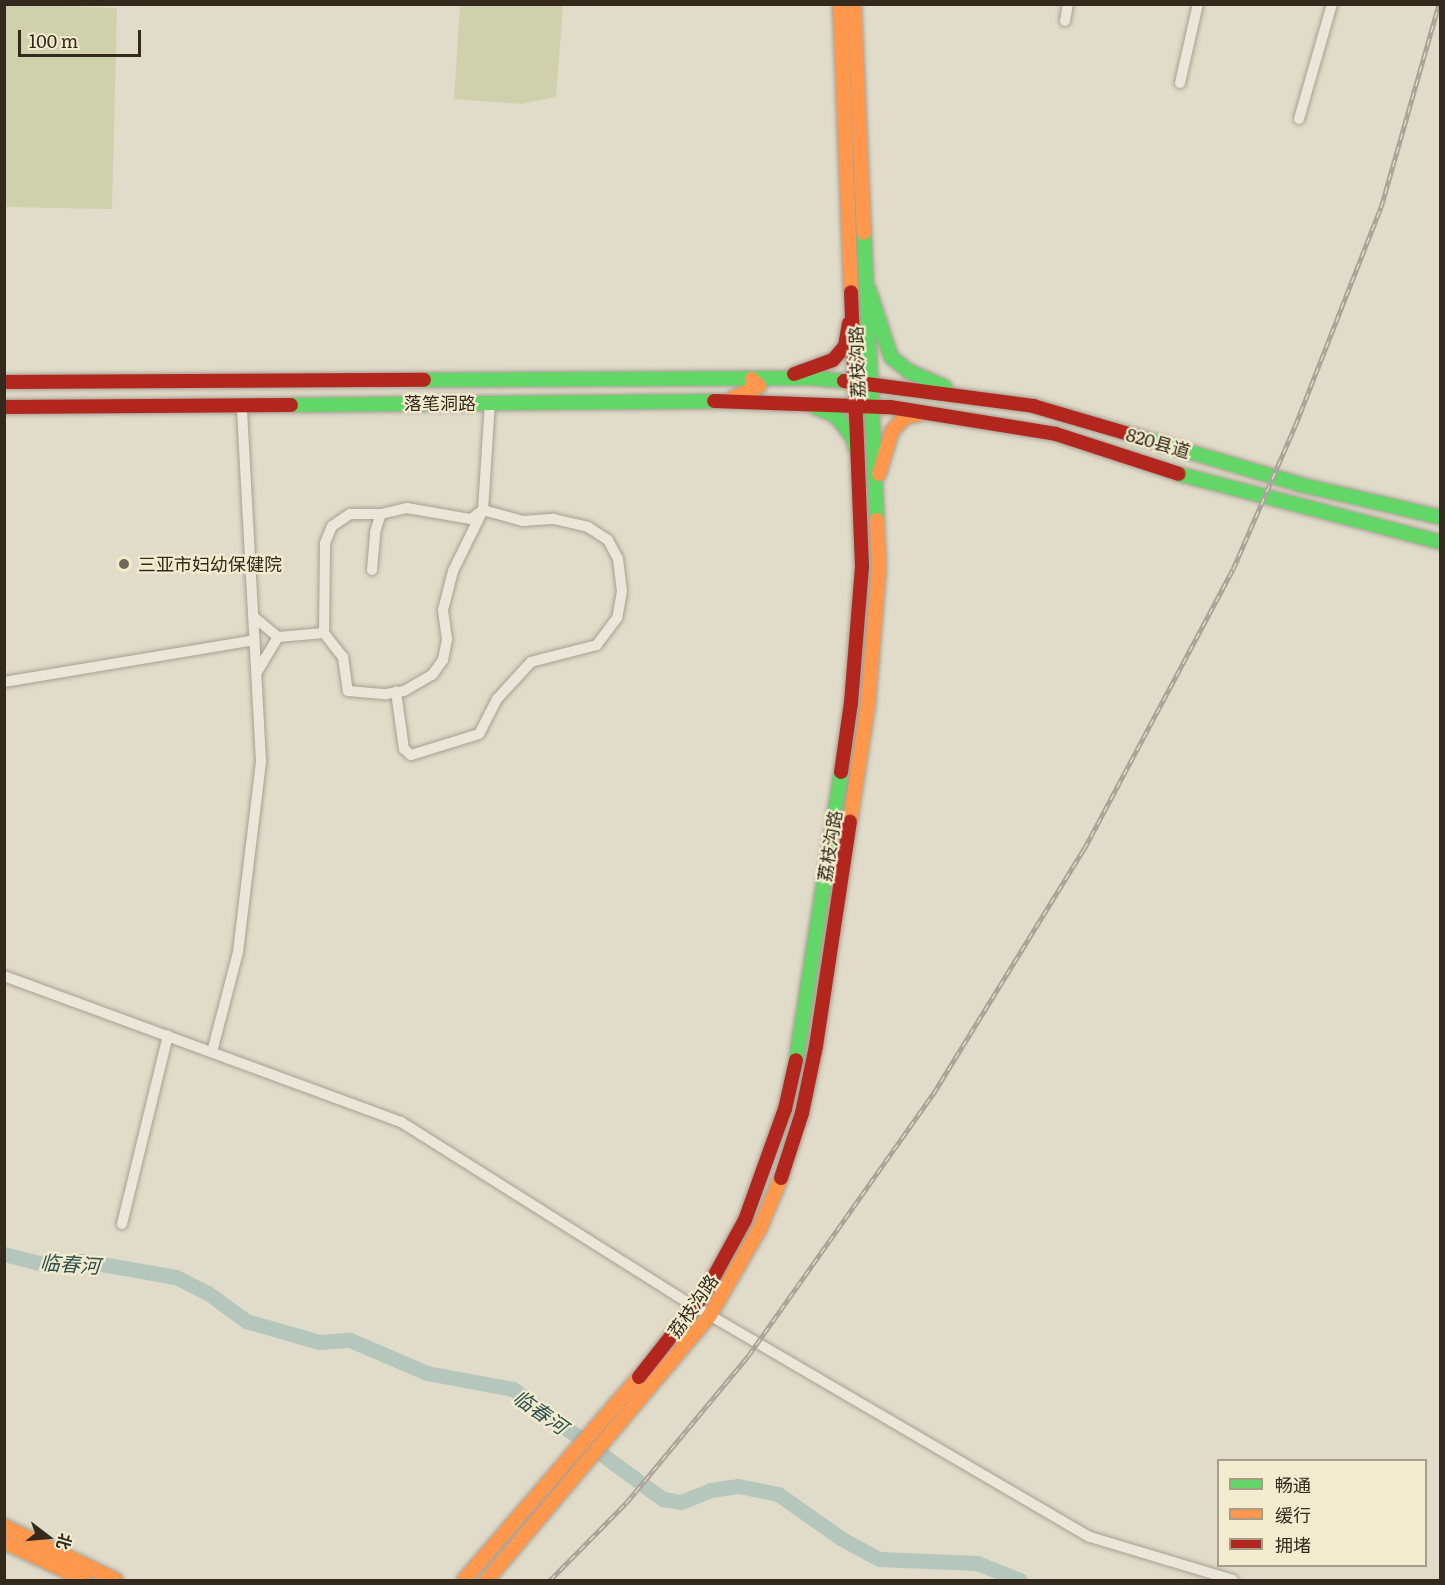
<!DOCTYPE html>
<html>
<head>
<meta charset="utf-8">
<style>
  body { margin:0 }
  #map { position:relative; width:1445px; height:1585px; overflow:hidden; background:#e1dbc9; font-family:Literata,"Noto Sans SC",serif }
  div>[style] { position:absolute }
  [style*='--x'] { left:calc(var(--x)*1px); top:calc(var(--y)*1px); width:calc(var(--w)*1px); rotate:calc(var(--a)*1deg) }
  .green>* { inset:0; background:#ced1ab }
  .river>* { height:15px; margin:-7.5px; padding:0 7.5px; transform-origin:7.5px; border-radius:7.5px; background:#b5c6bc }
  .roads { filter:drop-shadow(0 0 2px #a6a093) drop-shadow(0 0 2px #a6a093) }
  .street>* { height:10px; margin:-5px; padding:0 5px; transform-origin:5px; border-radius:5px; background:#eae6da }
  .fast>* { height:14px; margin:-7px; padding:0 7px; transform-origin:7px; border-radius:7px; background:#63d668 }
  .slow>* { height:14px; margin:-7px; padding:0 7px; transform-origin:7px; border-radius:7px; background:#ff974d }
  .jam>* { height:14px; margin:-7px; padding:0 7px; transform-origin:7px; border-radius:7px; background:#b3261e }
  .rail>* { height:4.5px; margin-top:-2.25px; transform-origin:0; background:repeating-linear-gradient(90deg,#f3ebce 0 7px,#a9a59b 0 14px); box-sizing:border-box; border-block:2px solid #a9a59b }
  .dots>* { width:16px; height:16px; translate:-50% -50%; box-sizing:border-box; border:3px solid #f3ebce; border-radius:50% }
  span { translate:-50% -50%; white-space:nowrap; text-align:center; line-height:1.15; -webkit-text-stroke:4.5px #f3ebce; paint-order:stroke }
  .street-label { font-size:18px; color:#33291c }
  .poi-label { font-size:18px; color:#33291c }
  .left { translate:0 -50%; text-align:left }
  .water-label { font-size:20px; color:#2c5252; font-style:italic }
  .frame { position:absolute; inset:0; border:6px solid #33291c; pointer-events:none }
  .legend { position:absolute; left:1217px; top:1459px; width:210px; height:108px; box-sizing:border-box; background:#f3ebce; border:2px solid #a69d87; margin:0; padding:8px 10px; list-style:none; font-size:18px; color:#33291c }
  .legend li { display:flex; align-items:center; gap:12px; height:30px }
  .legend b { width:30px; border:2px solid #a69d87 }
  .north { position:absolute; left:18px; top:1507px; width:60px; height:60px; -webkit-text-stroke:4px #f3ebce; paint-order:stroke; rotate:106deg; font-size:16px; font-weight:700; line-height:24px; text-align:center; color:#33291c }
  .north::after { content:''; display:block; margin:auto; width:21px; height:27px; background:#33291c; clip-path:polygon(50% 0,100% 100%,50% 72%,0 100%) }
  .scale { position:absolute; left:18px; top:30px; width:123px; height:27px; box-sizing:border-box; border:3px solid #33291c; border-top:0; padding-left:8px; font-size:18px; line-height:21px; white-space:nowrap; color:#33291c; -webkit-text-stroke:4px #f3ebce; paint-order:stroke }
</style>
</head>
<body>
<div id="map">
  <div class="green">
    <div style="clip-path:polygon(5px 4px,117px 8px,112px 209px,5px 207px)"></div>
    <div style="clip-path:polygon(460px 5px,563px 5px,556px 97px,521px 104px,454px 99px)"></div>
  </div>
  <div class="river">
    <div style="--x:4;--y:1254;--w:40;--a:14.4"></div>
    <div style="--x:43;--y:1264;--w:41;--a:-4.2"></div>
    <div style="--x:84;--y:1261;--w:93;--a:9.9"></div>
    <div style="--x:176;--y:1277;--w:36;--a:27"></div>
    <div style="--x:208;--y:1293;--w:47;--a:36.4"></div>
    <div style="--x:246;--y:1321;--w:76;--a:16"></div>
    <div style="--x:319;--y:1342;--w:31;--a:-4"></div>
    <div style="--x:350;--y:1340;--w:84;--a:23.2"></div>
    <div style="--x:427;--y:1373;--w:87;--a:10.5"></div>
    <div style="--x:513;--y:1389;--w:186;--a:36.3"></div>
    <div style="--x:663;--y:1499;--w:18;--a:9"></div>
    <div style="--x:681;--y:1502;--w:31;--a:-22"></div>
    <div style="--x:710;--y:1490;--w:28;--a:-8"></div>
    <div style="--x:738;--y:1486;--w:41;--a:11.3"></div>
    <div style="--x:778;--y:1494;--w:78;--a:35.1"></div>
    <div style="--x:842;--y:1539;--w:42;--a:28.4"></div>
    <div style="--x:879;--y:1559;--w:98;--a:2.3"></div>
    <div style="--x:977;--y:1563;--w:46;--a:21.6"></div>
  </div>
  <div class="roads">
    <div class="street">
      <div style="--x:1065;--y:21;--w:17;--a:-80"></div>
      <div style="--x:1180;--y:83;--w:81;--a:-77.2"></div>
      <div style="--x:1299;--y:119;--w:120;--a:-74"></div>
      <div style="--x:381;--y:514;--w:31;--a:180"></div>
      <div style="--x:350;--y:514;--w:22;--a:146"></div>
      <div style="--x:332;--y:526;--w:18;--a:112"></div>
      <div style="--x:325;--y:543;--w:90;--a:90.6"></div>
      <div style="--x:324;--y:633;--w:31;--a:52"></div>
      <div style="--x:343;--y:657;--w:34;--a:82"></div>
      <div style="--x:348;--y:691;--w:38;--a:5"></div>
      <div style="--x:386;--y:694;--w:18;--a:-9"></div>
      <div style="--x:404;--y:691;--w:32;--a:-30"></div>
      <div style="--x:432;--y:675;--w:19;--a:-54"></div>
      <div style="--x:443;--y:660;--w:21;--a:-79"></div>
      <div style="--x:447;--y:639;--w:29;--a:-98"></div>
      <div style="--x:443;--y:610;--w:40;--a:-75.6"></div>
      <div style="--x:453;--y:571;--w:68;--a:-63.8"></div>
      <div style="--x:483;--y:510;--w:41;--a:15.4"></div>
      <div style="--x:523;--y:521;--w:31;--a:-4"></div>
      <div style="--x:554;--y:519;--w:35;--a:13"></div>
      <div style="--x:588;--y:527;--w:24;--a:33"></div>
      <div style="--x:608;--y:540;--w:21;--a:62"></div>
      <div style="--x:618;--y:559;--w:32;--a:83"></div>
      <div style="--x:622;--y:591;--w:27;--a:100"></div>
      <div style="--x:617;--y:618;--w:34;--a:127"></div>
      <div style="--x:597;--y:645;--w:68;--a:165.6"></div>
      <div style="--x:531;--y:662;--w:50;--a:132.6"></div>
      <div style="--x:497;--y:699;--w:39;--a:117"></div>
      <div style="--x:479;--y:734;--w:71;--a:162.8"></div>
      <div style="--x:411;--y:755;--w:9;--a:-139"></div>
      <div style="--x:404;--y:749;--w:58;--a:-98"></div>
      <div style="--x:372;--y:570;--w:38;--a:-85"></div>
      <div style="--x:375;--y:532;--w:19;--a:-72"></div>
      <div style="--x:381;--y:514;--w:27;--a:-13"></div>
      <div style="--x:407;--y:508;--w:65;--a:9.8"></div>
      <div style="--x:471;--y:519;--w:15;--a:-37"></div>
      <div style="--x:483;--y:510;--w:107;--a:-86.3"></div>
      <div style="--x:254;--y:617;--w:31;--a:40"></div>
      <div style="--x:278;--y:637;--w:41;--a:121"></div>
      <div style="--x:278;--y:637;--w:46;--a:-5"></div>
      <div style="--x:4;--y:682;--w:254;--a:-9.5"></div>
      <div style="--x:4;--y:976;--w:423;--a:20.2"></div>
      <div style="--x:401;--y:1122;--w:326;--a:32.2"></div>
      <div style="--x:677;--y:1296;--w:478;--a:30.3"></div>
      <div style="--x:1090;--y:1537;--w:149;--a:16.7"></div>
      <div style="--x:212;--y:1052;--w:103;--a:-75.4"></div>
      <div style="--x:238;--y:952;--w:192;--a:-83.1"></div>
      <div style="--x:261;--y:761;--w:357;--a:-93.1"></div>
      <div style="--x:122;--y:1224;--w:194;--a:-76.3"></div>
    </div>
    <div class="fast">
      <div style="--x:864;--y:233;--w:287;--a:87.4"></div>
      <div style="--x:869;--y:290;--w:71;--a:71.8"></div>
      <div style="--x:891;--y:357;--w:22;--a:39"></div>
      <div style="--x:908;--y:371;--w:40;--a:23.4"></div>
      <div style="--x:424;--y:380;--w:386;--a:-0.3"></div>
      <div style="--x:810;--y:378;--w:34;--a:5"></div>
      <div style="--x:291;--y:405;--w:423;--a:-0.5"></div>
      <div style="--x:813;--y:406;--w:25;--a:23"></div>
      <div style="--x:836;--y:416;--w:28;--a:52"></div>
      <div style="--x:853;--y:438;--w:12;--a:76"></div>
      <div style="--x:1139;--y:437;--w:170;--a:16.4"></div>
      <div style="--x:1302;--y:485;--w:142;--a:13.1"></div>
      <div style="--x:1179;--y:474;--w:270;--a:14.6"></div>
      <div style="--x:796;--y:1060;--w:291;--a:-81.1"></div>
    </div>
    <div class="slow">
      <div style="--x:840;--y:4;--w:288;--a:87.8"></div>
      <div style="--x:854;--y:4;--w:229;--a:87.5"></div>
      <div style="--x:733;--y:398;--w:29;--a:-25"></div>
      <div style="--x:759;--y:386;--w:10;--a:-135"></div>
      <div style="--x:879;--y:474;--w:45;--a:-73.2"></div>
      <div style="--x:892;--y:431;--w:19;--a:-47"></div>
      <div style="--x:905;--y:417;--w:15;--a:-11"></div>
      <div style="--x:850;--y:822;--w:118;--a:-81.3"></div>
      <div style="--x:868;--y:705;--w:138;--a:-85.4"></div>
      <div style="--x:879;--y:567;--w:47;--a:-92.4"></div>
      <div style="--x:4;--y:1526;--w:124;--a:25.7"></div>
      <div style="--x:4;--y:1542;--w:89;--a:25.1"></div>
      <div style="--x:464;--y:1580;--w:268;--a:-49.2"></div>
      <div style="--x:487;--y:1580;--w:346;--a:-49.9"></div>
      <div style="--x:710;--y:1315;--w:100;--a:-60.1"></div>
      <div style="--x:760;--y:1228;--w:54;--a:-67.2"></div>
    </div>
    <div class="jam">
      <div style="--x:794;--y:374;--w:41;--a:-19.7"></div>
      <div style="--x:833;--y:360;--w:18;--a:-49"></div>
      <div style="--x:845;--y:346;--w:23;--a:-80"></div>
      <div style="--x:844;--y:381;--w:191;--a:7.5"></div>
      <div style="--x:1033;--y:406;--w:110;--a:16.3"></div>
      <div style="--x:4;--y:382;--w:420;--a:-0.3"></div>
      <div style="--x:714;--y:401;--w:176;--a:2"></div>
      <div style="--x:890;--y:407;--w:168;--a:9.2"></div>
      <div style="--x:1056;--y:434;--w:129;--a:18"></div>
      <div style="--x:4;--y:407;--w:287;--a:-0.4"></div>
      <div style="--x:841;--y:772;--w:70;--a:-81.8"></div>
      <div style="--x:851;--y:703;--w:137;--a:-85.4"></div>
      <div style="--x:862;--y:566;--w:274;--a:-92.3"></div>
      <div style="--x:781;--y:1178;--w:68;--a:-72.1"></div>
      <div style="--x:802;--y:1113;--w:68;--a:-78.2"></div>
      <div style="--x:816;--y:1046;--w:227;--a:-81.4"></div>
      <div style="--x:639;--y:1377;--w:107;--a:-51.8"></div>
      <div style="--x:705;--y:1293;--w:83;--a:-61.3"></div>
      <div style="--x:745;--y:1220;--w:118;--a:-70.2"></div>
      <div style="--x:785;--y:1109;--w:50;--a:-77.3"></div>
    </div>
  </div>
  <div class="rail">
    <div style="--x:550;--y:1580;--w:108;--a:-45.4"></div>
    <div style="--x:626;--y:1503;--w:191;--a:-50.3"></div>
    <div style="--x:748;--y:1356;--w:321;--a:-54.8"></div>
    <div style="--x:933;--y:1094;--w:288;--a:-58.4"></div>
    <div style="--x:1084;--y:849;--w:317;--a:-62"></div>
    <div style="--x:1233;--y:569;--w:156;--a:-66.6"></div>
    <div style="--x:1295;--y:426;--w:235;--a:-68.6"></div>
    <div style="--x:1381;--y:207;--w:211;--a:-74.1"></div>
  </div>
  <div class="dots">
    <div style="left:124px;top:564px;background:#706759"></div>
  </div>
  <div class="street-label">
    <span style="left:857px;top:362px;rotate:-92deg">荔枝沟路</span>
    <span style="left:440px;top:403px">落笔洞路</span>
    <span style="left:1158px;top:443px;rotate:16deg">820县道</span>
    <span style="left:830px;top:846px;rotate:-81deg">荔枝沟路</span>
    <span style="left:693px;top:1306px;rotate:-55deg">荔枝沟路</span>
  </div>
  <div class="poi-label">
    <span class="left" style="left:138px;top:564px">三亚市妇幼保健院</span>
  </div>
  <div class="water-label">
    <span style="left:70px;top:1263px;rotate:4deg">临春河</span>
    <span style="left:541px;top:1411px;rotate:35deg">临春河</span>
  </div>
  <div class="frame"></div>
  <ul class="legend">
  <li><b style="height:8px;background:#63d668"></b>畅通</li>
  <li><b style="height:8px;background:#ff974d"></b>缓行</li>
  <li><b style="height:8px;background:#b3261e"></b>拥堵</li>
  </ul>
  <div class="north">北</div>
  <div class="scale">100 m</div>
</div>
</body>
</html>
